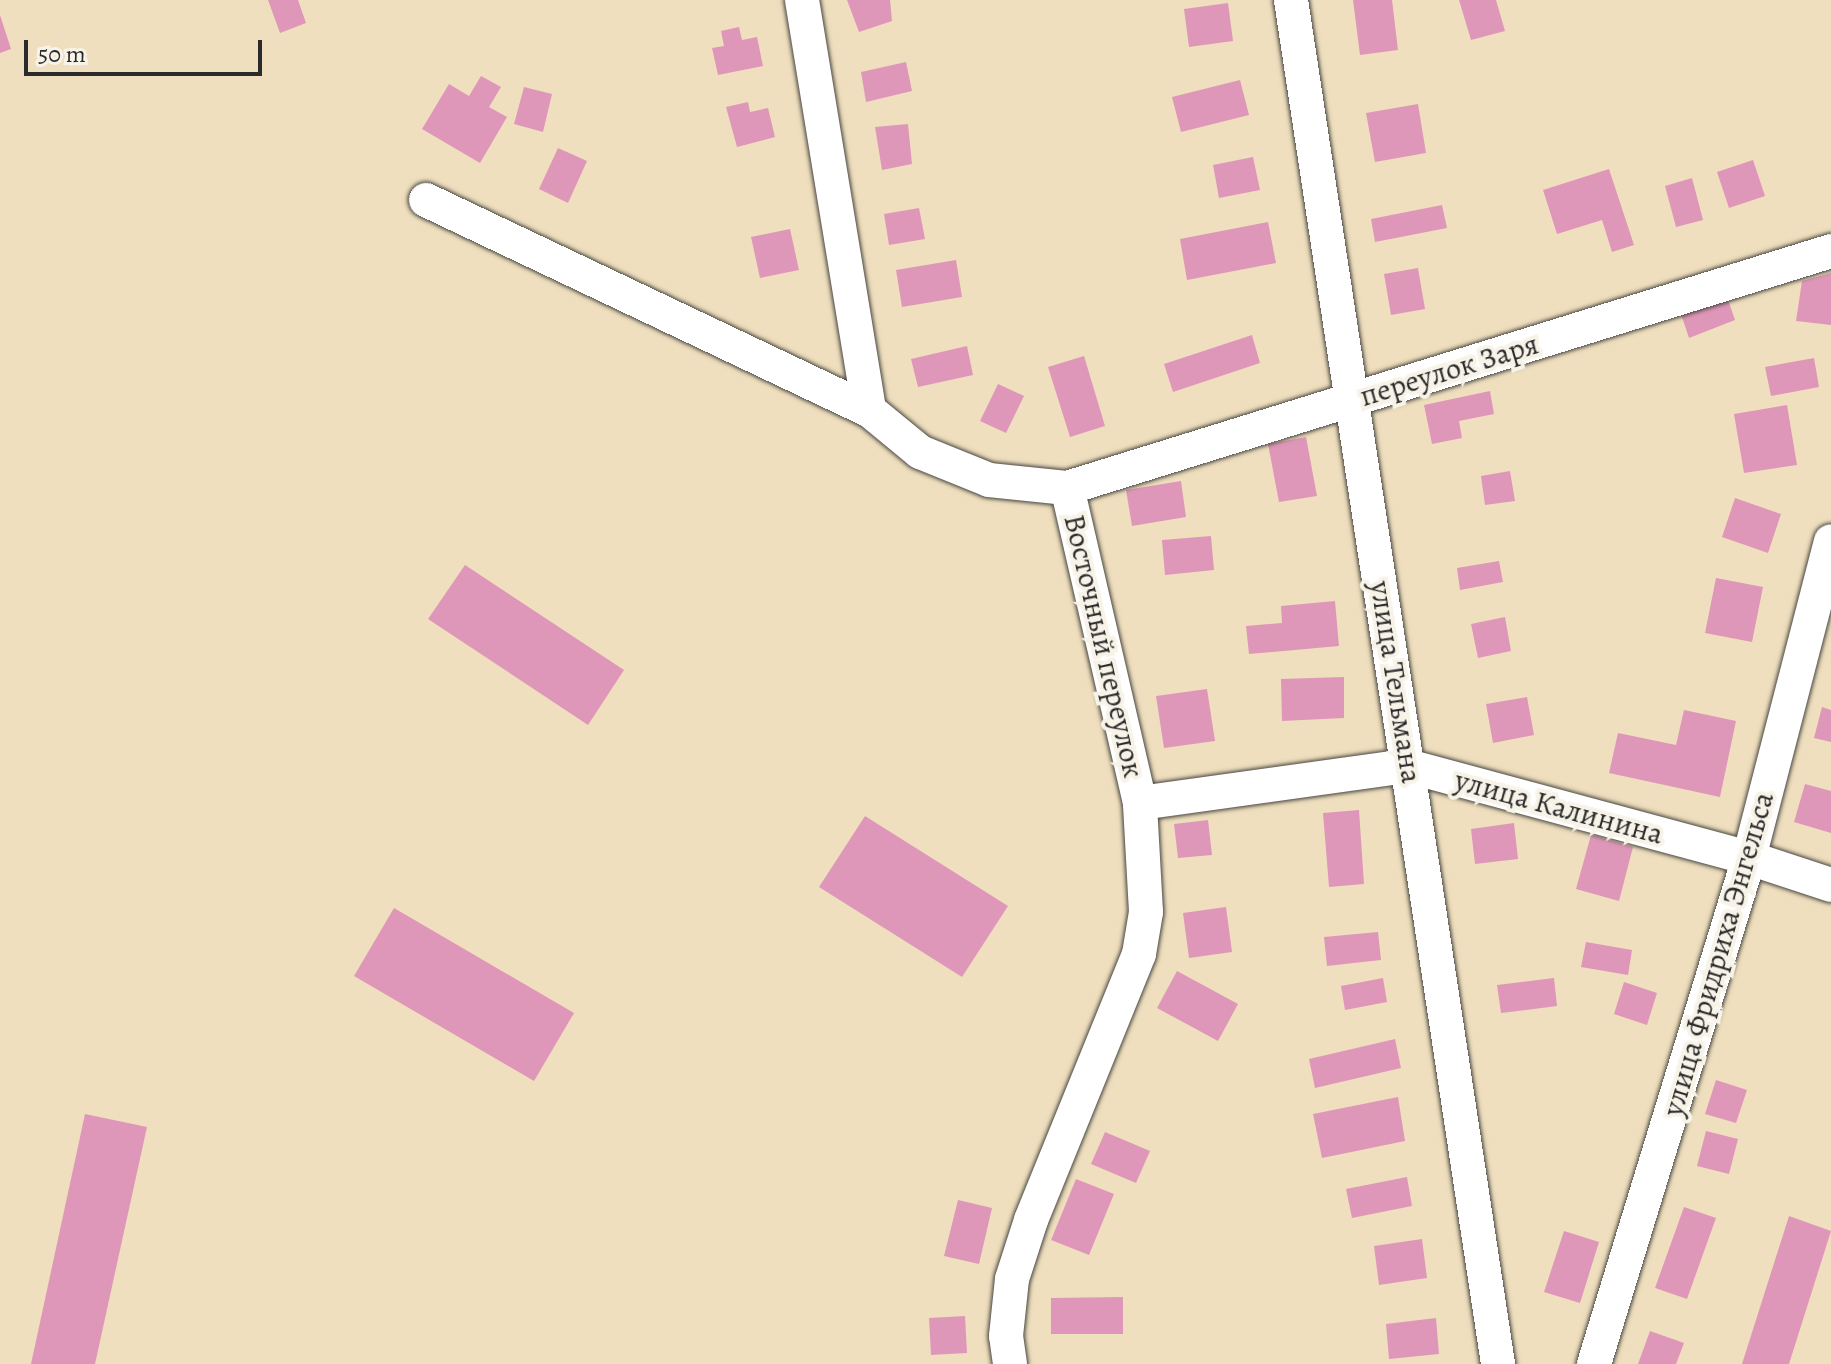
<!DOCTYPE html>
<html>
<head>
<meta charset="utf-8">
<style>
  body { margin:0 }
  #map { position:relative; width:1831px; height:1364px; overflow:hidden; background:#efdfbe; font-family:Alegreya,serif }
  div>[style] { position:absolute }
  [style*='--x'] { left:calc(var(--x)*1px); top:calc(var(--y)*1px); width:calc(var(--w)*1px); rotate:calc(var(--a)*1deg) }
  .building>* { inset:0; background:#df97b9 }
  .roads { filter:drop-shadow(0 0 2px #484641) drop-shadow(0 0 2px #484641) }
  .minor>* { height:34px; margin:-17px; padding:0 17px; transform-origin:17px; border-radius:17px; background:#fff }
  span { translate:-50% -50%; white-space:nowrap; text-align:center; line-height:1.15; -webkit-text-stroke:8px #f7f3e8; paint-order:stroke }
  .street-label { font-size:30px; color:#2b2b2b }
  .scale { position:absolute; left:24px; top:40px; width:238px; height:36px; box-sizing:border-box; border:4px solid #2b2b2b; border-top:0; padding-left:10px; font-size:24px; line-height:28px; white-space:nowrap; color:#2b2b2b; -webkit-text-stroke:6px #f7f3e8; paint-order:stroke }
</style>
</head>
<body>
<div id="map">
  <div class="building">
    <div style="clip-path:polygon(268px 0,298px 0,306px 23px,280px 33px)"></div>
    <div style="clip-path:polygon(847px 0,890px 0,892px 21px,859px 32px)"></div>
    <div style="clip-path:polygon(1353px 0,1392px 0,1398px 50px,1360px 55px)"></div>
    <div style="clip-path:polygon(1459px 0,1496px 0,1505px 31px,1471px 40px)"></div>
    <div style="clip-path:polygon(1228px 3px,1233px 41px,1189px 47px,1184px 9px)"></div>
    <div style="clip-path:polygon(0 15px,11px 49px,0 53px)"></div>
    <div style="clip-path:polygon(739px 27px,742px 40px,757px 37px,763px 66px,718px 75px,712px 48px,724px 46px,721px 31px)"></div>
    <div style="clip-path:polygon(906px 62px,912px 91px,866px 102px,861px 72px)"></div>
    <div style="clip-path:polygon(481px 76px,501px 87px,489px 107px,507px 117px,480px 163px,422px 129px,449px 84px,469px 96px)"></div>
    <div style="clip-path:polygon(1240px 80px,1249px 115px,1181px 132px,1172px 97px)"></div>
    <div style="clip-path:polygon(524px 87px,552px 94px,543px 132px,514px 124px)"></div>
    <div style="clip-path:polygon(748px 102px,750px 112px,768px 108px,775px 137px,737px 147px,726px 107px)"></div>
    <div style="clip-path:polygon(1418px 104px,1426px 153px,1375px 162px,1366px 113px)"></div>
    <div style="clip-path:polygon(908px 124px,912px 164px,882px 170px,875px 127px)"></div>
    <div style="clip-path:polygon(558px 148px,587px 161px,568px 203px,539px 189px)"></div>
    <div style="clip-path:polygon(1253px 157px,1260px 190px,1219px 198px,1213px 165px)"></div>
    <div style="clip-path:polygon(1753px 160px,1765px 196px,1729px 208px,1717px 172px)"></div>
    <div style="clip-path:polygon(1609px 169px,1634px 245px,1612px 252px,1602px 220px,1557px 234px,1543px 190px)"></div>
    <div style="clip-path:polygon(1692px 178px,1703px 220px,1676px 227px,1665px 186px)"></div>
    <div style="clip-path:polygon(1442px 205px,1447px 228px,1375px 242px,1371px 219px)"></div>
    <div style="clip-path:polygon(919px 208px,925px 239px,889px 245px,884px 214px)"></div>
    <div style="clip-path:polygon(1268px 222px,1276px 263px,1187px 280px,1180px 239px)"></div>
    <div style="clip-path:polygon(790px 229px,799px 270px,760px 278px,751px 237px)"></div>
    <div style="clip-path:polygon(956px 260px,962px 297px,902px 307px,896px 270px)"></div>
    <div style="clip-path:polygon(1418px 268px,1425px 309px,1391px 315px,1384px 274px)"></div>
    <div style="clip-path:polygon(1831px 273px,1831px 325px,1796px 321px,1802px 281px)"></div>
    <div style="clip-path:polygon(1725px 291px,1735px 320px,1689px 338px,1679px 308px)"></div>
    <div style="clip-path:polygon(1252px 335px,1260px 363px,1173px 392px,1164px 364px)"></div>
    <div style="clip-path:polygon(967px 346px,973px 375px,918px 387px,911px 359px)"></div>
    <div style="clip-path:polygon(1084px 356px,1105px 426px,1070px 437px,1048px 367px)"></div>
    <div style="clip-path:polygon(1814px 358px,1819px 387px,1771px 396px,1765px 367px)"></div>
    <div style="clip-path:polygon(998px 384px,1024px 396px,1006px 433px,980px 421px)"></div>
    <div style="clip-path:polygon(1490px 391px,1494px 414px,1459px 421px,1462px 438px,1432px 444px,1424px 405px)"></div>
    <div style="clip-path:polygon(1787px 405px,1797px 465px,1744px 473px,1734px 414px)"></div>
    <div style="clip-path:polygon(1306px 437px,1317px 496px,1279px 502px,1268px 444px)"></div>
    <div style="clip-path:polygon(1510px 471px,1515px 501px,1485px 505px,1481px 476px)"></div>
    <div style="clip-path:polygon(1181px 481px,1186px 517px,1132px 526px,1126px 490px)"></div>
    <div style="clip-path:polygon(1735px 498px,1781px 514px,1768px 553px,1722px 537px)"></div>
    <div style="clip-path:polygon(1211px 536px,1214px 570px,1165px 575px,1162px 540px)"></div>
    <div style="clip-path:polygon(1499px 561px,1503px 582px,1460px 590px,1457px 568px)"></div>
    <div style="clip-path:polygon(465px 565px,624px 670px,588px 725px,428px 619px)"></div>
    <div style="clip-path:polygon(1716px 578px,1763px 587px,1752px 642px,1705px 633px)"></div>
    <div style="clip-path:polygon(1335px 601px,1339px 646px,1249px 654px,1246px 626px,1282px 623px,1281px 606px)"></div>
    <div style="clip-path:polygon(1505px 617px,1511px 651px,1478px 658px,1471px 624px)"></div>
    <div style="clip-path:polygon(1344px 677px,1344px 718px,1282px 721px,1281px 679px)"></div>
    <div style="clip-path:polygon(1207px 689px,1215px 741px,1164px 748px,1156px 696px)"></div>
    <div style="clip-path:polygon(1527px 697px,1534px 735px,1493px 743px,1486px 704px)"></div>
    <div style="clip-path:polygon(1822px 707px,1831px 710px,1831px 742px,1814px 738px)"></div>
    <div style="clip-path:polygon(1684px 710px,1736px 721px,1720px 797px,1609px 773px,1618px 733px,1676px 745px)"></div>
    <div style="clip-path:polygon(1805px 784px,1831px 791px,1831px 833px,1794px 822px)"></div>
    <div style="clip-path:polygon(1359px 810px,1364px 884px,1329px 887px,1323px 813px)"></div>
    <div style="clip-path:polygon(865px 816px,1008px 906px,962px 977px,819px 887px)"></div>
    <div style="clip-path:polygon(1208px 820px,1212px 855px,1178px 858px,1174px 824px)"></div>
    <div style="clip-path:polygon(1514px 823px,1518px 859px,1475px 864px,1471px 829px)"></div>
    <div style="clip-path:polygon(1591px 835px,1633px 847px,1619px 901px,1576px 889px)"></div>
    <div style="clip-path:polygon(1226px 907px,1232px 952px,1189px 958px,1183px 913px)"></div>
    <div style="clip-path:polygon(394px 908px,574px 1013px,534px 1081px,354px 976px)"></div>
    <div style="clip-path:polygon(1378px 932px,1381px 960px,1327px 966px,1324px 937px)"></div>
    <div style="clip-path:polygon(1586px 942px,1632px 950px,1628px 975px,1581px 967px)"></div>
    <div style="clip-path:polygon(1177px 971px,1238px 1004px,1218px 1041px,1157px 1008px)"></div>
    <div style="clip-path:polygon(1383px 978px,1387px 1002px,1345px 1010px,1341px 986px)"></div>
    <div style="clip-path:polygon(1554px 978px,1557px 1006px,1501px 1013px,1497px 985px)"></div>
    <div style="clip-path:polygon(1624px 982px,1657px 993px,1647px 1025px,1614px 1014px)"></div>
    <div style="clip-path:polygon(1395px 1039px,1401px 1068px,1315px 1088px,1309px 1059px)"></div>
    <div style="clip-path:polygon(1716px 1080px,1747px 1090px,1736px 1123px,1705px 1114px)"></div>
    <div style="clip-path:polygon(1398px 1097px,1405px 1141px,1322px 1158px,1313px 1114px)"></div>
    <div style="clip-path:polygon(85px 1114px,147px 1127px,95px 1364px,31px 1364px)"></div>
    <div style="clip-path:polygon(1706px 1131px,1738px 1139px,1729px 1174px,1697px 1166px)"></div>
    <div style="clip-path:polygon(1105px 1132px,1150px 1151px,1136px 1183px,1091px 1164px)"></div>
    <div style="clip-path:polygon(1407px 1177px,1412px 1206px,1352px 1218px,1346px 1189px)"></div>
    <div style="clip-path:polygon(1076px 1179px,1114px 1194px,1089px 1255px,1051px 1240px)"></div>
    <div style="clip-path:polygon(958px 1200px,992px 1208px,979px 1264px,944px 1256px)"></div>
    <div style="clip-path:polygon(1684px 1207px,1716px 1218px,1687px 1299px,1655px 1288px)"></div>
    <div style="clip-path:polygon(1789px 1216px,1831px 1231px,1789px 1364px,1742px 1364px)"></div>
    <div style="clip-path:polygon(1564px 1231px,1599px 1242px,1580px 1303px,1544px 1292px)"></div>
    <div style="clip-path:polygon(1422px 1239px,1427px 1278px,1379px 1285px,1374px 1246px)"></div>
    <div style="clip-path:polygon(1123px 1297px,1123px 1334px,1051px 1334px,1051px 1298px)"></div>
    <div style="clip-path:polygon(965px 1316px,967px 1353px,931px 1355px,929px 1318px)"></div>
    <div style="clip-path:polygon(1436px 1318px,1439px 1354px,1389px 1359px,1386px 1324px)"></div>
    <div style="clip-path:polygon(1650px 1331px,1684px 1343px,1676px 1364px,1638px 1364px)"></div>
  </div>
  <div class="roads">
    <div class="minor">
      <div style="--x:802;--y:0;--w:415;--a:80.7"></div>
      <div style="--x:1291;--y:0;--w:1380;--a:81.37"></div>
      <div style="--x:426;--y:200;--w:490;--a:25.4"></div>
      <div style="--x:869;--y:410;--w:66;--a:39.5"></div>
      <div style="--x:920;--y:452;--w:74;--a:22.1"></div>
      <div style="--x:989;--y:480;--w:78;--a:5.9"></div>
      <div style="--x:1067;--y:488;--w:800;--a:-17.23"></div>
      <div style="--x:1140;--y:803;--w:271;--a:-7.9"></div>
      <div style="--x:1408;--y:766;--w:353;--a:15.1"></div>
      <div style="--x:1749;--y:858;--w:86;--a:18.2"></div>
      <div style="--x:1010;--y:1364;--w:28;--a:-98"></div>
      <div style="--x:1006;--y:1336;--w:57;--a:-84"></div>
      <div style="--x:1012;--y:1279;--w:62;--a:-72.1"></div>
      <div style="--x:1031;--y:1220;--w:287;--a:-67.9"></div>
      <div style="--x:1139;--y:954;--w:43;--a:-80.5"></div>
      <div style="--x:1146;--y:912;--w:109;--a:-93.2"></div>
      <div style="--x:1140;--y:803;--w:323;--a:-103"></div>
      <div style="--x:1594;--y:1364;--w:529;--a:-72.97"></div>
      <div style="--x:1749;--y:858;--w:327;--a:-75.5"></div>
    </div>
  </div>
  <div class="street-label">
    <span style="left:1449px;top:370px;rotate:-17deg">переулок Заря</span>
    <span style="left:1104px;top:646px;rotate:77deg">Восточный переулок</span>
    <span style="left:1396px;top:682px;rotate:81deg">улица Тельмана</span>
    <span style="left:1559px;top:807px;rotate:15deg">улица Калинина</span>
    <span style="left:1718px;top:954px;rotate:-74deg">улица Фридриха Энгельса</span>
  </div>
  <div class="scale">50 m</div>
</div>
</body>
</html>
